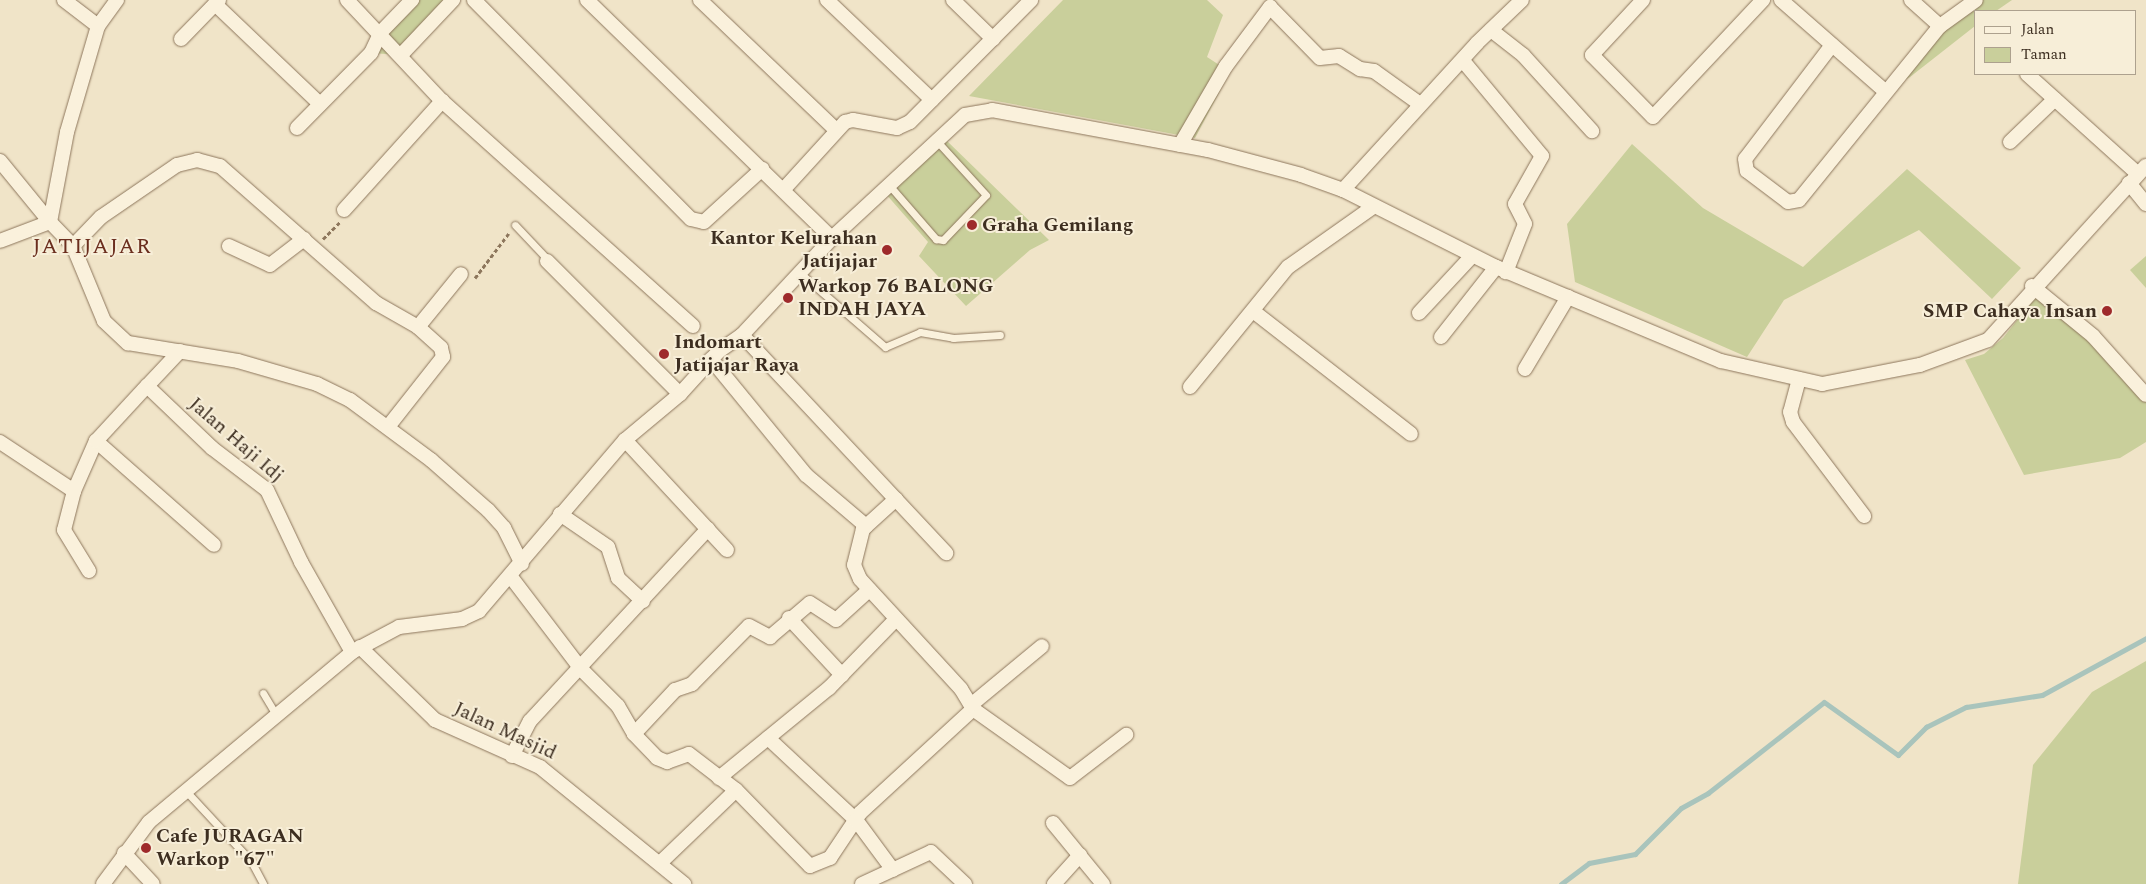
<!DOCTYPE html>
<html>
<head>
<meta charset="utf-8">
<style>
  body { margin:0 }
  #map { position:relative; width:2146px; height:884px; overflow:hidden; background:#f0e4c8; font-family:Spectral,serif }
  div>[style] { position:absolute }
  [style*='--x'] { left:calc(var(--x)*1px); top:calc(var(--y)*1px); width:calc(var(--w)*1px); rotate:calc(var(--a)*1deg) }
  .green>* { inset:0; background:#c9cf9b }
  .stream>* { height:5px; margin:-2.5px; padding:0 2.5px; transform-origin:2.5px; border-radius:2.5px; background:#a9c4bc }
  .path>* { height:3px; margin-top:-1.5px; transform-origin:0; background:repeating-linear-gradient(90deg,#8d765c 0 4px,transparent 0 6.5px) }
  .roads { filter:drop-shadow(0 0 1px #8d765c) drop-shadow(0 0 1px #8d765c) }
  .lane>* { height:7px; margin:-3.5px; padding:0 3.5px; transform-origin:3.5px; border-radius:3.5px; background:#faf1dc }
  .street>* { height:14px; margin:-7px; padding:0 7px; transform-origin:7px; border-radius:7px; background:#faf1dc }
  .dots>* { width:14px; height:14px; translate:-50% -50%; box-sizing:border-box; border:2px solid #f7eed8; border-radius:50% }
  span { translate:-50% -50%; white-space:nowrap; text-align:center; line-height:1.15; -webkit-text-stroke:4px #f7eed8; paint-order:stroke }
  .poi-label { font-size:20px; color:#3d2e20; font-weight:700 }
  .left { translate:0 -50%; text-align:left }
  .right { translate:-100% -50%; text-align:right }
  .street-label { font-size:20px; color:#3d2e20 }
  .quarter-label { font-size:22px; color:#6b2e1e; letter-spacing:1px }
  .legend { position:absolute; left:1974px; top:10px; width:162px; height:65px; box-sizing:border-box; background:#f7eed8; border:1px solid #ada18e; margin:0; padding:6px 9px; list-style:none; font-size:15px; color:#3d2e20 }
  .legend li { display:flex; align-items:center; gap:10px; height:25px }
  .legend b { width:25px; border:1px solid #ada18e }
</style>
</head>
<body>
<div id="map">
  <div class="green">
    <div style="clip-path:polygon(412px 0,453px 0,401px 55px,371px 53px)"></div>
    <div style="clip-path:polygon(1063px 0,1207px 0,1223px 15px,1207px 57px,1230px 72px,1195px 138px,969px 96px)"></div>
    <div style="clip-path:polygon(1976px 0,2012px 0,1996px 11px,1975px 11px,1975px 26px,1910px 77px,1885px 91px,1902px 68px)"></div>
    <div style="clip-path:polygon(946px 140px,1049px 240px,1030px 250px,966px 306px,919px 256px,928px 242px,885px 193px)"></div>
    <div style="clip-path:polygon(1632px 144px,1703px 208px,1803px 267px,1907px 169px,2021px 268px,1992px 299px,1919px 230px,1784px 300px,1747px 357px,1575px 282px,1567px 224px)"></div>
    <div style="clip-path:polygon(2146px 256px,2146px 288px,2130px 270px)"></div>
    <div style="clip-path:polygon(2037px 295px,2105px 351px,2146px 397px,2146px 442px,2120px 458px,2024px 475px,1965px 360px,1984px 354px,2003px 338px)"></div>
    <div style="clip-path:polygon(2146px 661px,2146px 884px,2018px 884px,2033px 765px,2092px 692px)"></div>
  </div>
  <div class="stream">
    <div style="--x:1561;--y:884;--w:35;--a:-37"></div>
    <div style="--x:1589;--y:863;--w:47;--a:-11.1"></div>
    <div style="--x:1635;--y:854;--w:65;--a:-45"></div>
    <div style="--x:1681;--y:808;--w:31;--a:-29"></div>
    <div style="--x:1708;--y:793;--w:147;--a:-38.1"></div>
    <div style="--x:1824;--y:702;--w:91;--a:35.6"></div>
    <div style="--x:1898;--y:755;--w:40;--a:-45"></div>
    <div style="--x:1926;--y:727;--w:45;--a:-26.6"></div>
    <div style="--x:1966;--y:707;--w:77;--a:-9"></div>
    <div style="--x:2042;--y:695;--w:119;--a:-28.7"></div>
  </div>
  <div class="path">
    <div style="--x:323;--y:239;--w:24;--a:-45"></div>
    <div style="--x:475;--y:278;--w:56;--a:-52.9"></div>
  </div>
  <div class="roads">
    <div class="lane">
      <div style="--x:889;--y:185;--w:72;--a:49"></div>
      <div style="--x:936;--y:239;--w:7;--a:8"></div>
      <div style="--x:943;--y:240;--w:62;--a:-46.3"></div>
      <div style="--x:986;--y:195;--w:74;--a:-132.3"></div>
      <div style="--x:515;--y:225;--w:50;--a:46.6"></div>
      <div style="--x:800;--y:273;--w:113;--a:41"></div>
      <div style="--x:885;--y:347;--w:38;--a:-23"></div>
      <div style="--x:920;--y:332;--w:34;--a:10"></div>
      <div style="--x:953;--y:338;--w:47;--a:-3.7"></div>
      <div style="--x:263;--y:693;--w:23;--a:59"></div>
      <div style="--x:185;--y:790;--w:97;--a:47.1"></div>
      <div style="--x:251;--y:861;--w:26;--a:62"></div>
    </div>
    <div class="street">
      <div style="--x:64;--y:0;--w:43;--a:37.4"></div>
      <div style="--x:117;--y:0;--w:32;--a:126"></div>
      <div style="--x:98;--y:26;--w:110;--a:106.3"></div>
      <div style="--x:67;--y:132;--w:92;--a:100.7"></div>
      <div style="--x:50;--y:222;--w:33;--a:46"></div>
      <div style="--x:73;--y:246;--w:81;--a:67.5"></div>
      <div style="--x:104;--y:321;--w:33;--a:43"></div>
      <div style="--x:128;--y:343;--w:111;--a:9.3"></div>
      <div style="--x:238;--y:361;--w:82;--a:16.2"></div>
      <div style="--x:317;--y:384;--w:37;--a:26"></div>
      <div style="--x:350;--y:400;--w:101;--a:36.5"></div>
      <div style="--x:431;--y:460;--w:76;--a:41.3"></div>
      <div style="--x:488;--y:510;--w:24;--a:48"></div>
      <div style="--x:504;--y:528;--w:40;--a:63.4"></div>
      <div style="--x:219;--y:0;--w:6;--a:135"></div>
      <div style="--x:215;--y:4;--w:145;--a:43.6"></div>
      <div style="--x:347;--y:0;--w:139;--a:46.8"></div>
      <div style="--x:442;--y:101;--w:337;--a:41.9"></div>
      <div style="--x:474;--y:0;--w:308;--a:45.3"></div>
      <div style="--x:691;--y:219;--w:13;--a:13"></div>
      <div style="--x:704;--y:222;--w:79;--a:-42.4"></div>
      <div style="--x:587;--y:0;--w:342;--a:44.2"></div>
      <div style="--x:700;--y:0;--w:188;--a:43.7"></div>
      <div style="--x:827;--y:0;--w:145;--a:43.6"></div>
      <div style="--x:953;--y:0;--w:56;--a:44.3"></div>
      <div style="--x:1643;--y:0;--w:75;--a:132.8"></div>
      <div style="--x:1592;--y:55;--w:87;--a:45.5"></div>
      <div style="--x:1653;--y:117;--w:161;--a:-46.8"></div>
      <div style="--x:1781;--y:0;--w:138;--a:41.2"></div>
      <div style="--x:1911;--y:0;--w:39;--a:42"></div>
      <div style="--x:1491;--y:30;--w:41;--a:38"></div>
      <div style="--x:1523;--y:55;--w:103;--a:47.8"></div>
      <div style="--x:181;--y:39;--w:49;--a:-45.8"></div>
      <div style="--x:1832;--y:45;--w:143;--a:127.3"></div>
      <div style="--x:1745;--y:159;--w:12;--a:81"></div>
      <div style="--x:1747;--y:171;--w:51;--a:37.1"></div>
      <div style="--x:1788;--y:202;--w:11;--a:-10"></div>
      <div style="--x:1799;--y:200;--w:224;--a:-51"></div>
      <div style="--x:1940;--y:26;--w:44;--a:-35.8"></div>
      <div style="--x:401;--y:55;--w:76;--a:-46.6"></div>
      <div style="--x:1464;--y:62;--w:122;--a:50.3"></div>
      <div style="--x:1542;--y:156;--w:55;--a:119.4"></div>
      <div style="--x:1515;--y:204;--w:22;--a:63"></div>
      <div style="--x:1525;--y:224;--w:52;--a:111.6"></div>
      <div style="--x:2027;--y:74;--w:149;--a:42"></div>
      <div style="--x:297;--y:128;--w:105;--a:-45.4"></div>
      <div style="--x:371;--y:53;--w:23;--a:-65"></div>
      <div style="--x:381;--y:32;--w:45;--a:-45.9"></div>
      <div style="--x:2010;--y:142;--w:62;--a:-43.7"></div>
      <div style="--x:1180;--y:145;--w:91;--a:-59.8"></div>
      <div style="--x:1226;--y:66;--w:74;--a:-53.3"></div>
      <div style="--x:1270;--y:7;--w:71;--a:45.6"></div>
      <div style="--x:1320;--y:58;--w:19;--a:-6"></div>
      <div style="--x:1339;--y:56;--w:25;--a:32"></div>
      <div style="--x:1360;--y:69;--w:14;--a:8"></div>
      <div style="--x:1374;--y:71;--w:57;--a:35.7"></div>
      <div style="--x:0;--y:161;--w:79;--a:50.7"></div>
      <div style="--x:50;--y:222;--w:53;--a:159.2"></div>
      <div style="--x:2129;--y:183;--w:27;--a:51"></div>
      <div style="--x:784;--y:189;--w:91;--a:-47.7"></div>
      <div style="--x:845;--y:122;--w:8;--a:-14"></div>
      <div style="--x:853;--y:120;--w:45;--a:10.3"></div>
      <div style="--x:897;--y:128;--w:14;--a:-25"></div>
      <div style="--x:910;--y:122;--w:172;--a:-45.2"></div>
      <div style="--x:1343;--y:190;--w:199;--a:-47.6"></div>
      <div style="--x:1477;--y:43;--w:62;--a:-43.7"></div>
      <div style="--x:344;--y:210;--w:147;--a:-48"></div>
      <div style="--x:73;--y:246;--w:40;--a:-46"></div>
      <div style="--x:101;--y:217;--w:92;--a:-34.4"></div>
      <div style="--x:177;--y:165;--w:21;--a:-14"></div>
      <div style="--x:197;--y:160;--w:24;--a:15"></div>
      <div style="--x:220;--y:166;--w:208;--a:41.3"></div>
      <div style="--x:376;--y:303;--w:48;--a:29.7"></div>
      <div style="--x:418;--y:327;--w:31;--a:42"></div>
      <div style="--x:441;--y:348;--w:9;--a:77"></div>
      <div style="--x:443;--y:357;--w:89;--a:128.2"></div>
      <div style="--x:229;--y:246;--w:45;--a:24.9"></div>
      <div style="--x:270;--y:265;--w:43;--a:-37.4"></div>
      <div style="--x:547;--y:261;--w:188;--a:45"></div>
      <div style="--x:2032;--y:286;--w:79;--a:39.3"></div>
      <div style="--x:2093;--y:336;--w:79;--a:48.1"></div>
      <div style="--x:1253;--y:311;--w:200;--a:37.9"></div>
      <div style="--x:1419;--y:313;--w:78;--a:-47.1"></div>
      <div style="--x:418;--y:327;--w:68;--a:-50.9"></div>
      <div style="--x:742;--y:335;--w:299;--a:46.9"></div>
      <div style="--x:1441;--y:337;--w:89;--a:-51.8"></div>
      <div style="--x:180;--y:351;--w:48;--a:133.3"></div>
      <div style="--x:147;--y:386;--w:90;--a:43.6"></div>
      <div style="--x:212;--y:448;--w:69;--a:37.4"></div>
      <div style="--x:267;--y:490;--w:80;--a:64.7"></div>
      <div style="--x:301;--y:562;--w:103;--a:60.5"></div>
      <div style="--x:711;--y:359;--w:150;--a:50.7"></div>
      <div style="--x:806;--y:475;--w:79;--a:40.4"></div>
      <div style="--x:1525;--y:369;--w:84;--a:-59.2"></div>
      <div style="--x:1799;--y:379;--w:34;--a:105"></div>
      <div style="--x:1790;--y:412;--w:10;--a:73"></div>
      <div style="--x:1793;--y:422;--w:118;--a:52.9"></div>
      <div style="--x:1190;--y:387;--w:155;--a:-50.8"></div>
      <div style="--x:1288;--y:267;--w:104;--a:-35.2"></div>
      <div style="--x:625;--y:440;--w:150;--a:47.2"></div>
      <div style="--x:96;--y:441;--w:157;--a:41.4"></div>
      <div style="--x:0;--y:442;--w:89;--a:33.5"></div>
      <div style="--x:896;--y:499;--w:45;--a:137.7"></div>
      <div style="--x:863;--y:529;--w:37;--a:104"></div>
      <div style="--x:854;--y:565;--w:15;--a:67"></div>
      <div style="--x:860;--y:579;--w:149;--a:47.4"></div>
      <div style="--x:961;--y:689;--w:23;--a:59"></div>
      <div style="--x:973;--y:709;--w:119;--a:35.4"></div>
      <div style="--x:1070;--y:778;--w:71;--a:-37.5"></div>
      <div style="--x:560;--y:514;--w:58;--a:34.5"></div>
      <div style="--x:608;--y:547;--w:33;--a:72"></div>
      <div style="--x:618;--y:578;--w:34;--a:43"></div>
      <div style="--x:89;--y:571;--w:48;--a:-121.4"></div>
      <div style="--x:64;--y:530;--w:40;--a:-75.6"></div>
      <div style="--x:74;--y:491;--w:55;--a:-66.3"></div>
      <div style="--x:96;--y:441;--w:75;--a:-47.2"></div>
      <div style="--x:511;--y:577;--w:116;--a:52.7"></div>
      <div style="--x:581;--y:669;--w:52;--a:45"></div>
      <div style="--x:618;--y:706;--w:32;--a:60"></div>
      <div style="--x:634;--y:734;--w:33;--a:46"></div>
      <div style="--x:657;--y:758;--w:11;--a:22"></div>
      <div style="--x:667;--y:762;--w:23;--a:-20"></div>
      <div style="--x:689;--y:754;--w:59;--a:37.5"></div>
      <div style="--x:736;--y:790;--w:106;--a:45.8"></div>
      <div style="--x:810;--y:866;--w:22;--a:-22"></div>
      <div style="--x:830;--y:858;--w:54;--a:-56.3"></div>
      <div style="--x:860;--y:813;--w:154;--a:-42.6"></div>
      <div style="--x:789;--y:618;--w:78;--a:47.1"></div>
      <div style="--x:360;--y:647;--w:105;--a:44.2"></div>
      <div style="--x:435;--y:720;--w:115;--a:24.1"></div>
      <div style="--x:540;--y:767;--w:186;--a:39.1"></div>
      <div style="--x:971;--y:705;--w:92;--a:-39.7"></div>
      <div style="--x:634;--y:734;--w:60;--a:-47"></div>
      <div style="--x:675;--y:690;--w:18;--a:-19"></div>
      <div style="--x:692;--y:684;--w:81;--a:-45.5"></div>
      <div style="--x:749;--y:626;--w:24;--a:28"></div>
      <div style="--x:770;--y:637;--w:52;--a:-40.4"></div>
      <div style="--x:810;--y:603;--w:31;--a:33"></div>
      <div style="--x:836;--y:620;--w:45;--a:-42.3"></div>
      <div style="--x:768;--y:738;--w:120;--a:43"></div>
      <div style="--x:856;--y:820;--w:62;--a:53.5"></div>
      <div style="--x:512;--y:756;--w:39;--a:-63"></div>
      <div style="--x:530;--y:721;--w:262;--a:-47.2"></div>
      <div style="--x:719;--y:778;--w:142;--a:-39.3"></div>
      <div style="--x:829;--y:688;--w:96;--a:-45.8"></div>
      <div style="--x:1053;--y:823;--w:79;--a:50.7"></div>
      <div style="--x:124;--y:853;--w:42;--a:46.9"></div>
      <div style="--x:660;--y:863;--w:105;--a:-43.8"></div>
      <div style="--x:103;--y:884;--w:77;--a:-53.4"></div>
      <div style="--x:149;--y:822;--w:265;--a:-39.9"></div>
      <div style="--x:352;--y:652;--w:53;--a:-28"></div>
      <div style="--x:399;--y:627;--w:64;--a:-7.2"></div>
      <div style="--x:462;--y:619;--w:19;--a:-25"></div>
      <div style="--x:479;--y:611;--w:225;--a:-49.5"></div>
      <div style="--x:625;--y:440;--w:72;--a:-39.9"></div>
      <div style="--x:680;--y:394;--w:58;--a:-47.8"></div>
      <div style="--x:719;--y:351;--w:28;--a:-35"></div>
      <div style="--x:742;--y:335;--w:132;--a:-47.1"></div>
      <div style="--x:832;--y:238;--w:181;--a:-42.8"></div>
      <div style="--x:965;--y:115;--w:27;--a:-10"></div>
      <div style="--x:992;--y:110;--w:220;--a:10.5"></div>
      <div style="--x:1208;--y:150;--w:96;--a:15"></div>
      <div style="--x:1301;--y:175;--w:45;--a:19.7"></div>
      <div style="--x:1343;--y:190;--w:171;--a:26.7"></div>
      <div style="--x:1496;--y:267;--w:244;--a:22.7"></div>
      <div style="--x:1721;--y:361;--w:104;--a:12.8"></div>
      <div style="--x:1822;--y:384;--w:100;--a:-11"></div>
      <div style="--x:1920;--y:365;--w:72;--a:-20.2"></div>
      <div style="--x:1988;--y:340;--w:235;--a:-47.8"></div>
      <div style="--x:862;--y:884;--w:76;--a:-24.9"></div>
      <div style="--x:931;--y:852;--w:47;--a:43.3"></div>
      <div style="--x:1054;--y:884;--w:39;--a:-48"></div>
    </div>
  </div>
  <div class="dots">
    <div style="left:972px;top:225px;background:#9e2a2b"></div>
    <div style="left:887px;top:250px;background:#9e2a2b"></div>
    <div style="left:788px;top:298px;background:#9e2a2b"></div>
    <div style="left:2107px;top:311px;background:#9e2a2b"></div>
    <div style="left:664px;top:354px;background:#9e2a2b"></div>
    <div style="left:146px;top:848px;background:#9e2a2b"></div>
  </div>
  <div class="poi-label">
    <span class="left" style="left:982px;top:225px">Graha Gemilang</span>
    <span class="right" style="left:877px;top:250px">Kantor Kelurahan<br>Jatijajar</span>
    <span class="left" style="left:798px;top:298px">Warkop 76 BALONG<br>INDAH JAYA</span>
    <span class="right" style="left:2097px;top:311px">SMP Cahaya Insan</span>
    <span class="left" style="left:674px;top:354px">Indomart<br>Jatijajar Raya</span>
    <span class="left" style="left:156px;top:848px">Cafe JURAGAN<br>Warkop "67"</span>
  </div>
  <div class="street-label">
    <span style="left:236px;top:440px;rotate:41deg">Jalan Haji Idj</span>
    <span style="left:505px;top:731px;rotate:25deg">Jalan Masjid</span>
  </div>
  <div class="quarter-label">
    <span style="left:92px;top:247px">JATIJAJAR</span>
  </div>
  <ul class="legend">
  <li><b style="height:6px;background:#faf1dc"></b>Jalan</li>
  <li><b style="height:14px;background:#c9cf9b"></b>Taman</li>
  </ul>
</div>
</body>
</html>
